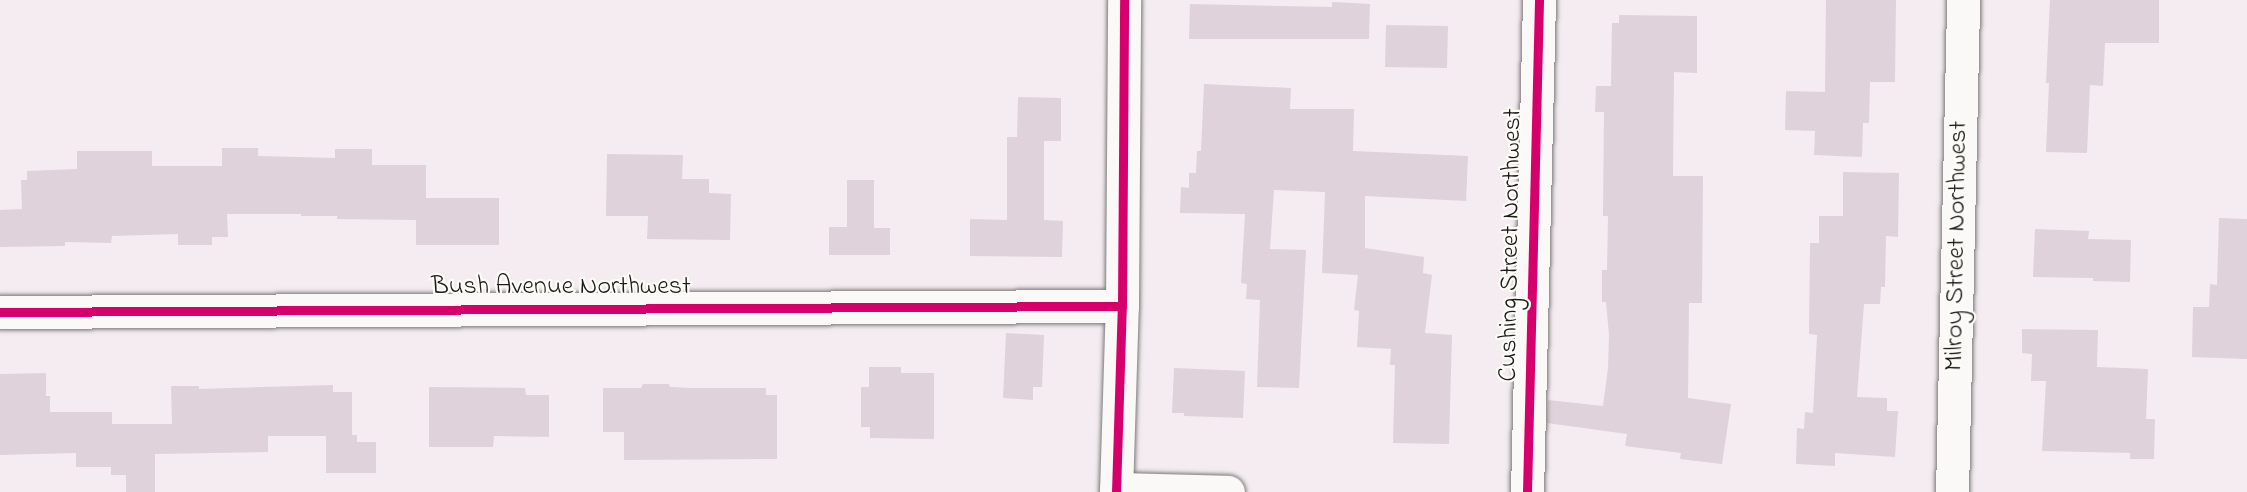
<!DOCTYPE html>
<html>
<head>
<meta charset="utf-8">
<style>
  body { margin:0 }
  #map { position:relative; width:2247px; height:492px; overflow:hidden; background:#f4ecf0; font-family:"Indie Flower",sans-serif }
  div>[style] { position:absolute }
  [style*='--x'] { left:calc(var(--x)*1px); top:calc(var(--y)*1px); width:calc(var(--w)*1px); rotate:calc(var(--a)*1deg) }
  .building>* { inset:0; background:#dfd2db }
  .roads { filter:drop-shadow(0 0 2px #7d7a7b) drop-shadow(0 0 2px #7d7a7b) }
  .minor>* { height:33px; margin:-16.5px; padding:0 16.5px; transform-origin:16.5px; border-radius:16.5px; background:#faf9f8 }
  .cycleway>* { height:9px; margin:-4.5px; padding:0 4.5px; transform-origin:4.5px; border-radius:4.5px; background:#d6006c }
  span { translate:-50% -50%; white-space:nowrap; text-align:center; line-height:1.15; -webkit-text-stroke:4.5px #fdfcf7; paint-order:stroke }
  .street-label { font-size:26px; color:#1c1c1c }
</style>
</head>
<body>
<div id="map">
  <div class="building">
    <div style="clip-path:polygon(1826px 0,1896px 0,1895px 82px,1870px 82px,1869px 123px,1863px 123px,1862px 157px,1814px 155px,1815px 131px,1785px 130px,1786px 91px,1825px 92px)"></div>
    <div style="clip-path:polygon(2050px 0,2159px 0,2159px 43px,2105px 43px,2103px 86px,2090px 85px,2087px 153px,2046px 152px,2049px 83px,2046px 83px)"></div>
    <div style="clip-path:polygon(1332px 2px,1370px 4px,1369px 39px,1189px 39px,1190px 4px,1332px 7px)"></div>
    <div style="clip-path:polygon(1619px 15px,1697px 16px,1697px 73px,1674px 72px,1673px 176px,1703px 176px,1702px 303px,1689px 303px,1688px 398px,1731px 404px,1722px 464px,1680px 459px,1681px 453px,1625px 446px,1627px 434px,1547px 423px,1548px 400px,1603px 406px,1608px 368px,1609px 335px,1606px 302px,1602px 302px,1602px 270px,1607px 270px,1608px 216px,1603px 216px,1604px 112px,1595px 112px,1596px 86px,1611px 86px,1612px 23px,1619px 23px)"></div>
    <div style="clip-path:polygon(1386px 25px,1448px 26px,1447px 68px,1385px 67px)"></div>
    <div style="clip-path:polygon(1204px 84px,1291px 88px,1290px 109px,1354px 109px,1353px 151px,1468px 156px,1466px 201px,1365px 196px,1365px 248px,1424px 257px,1423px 273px,1432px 275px,1425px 333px,1452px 335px,1449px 444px,1393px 443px,1395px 365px,1390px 365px,1391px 349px,1357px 347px,1359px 311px,1354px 310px,1358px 275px,1322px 273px,1325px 192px,1274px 190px,1270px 249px,1306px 250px,1299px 388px,1257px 387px,1260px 300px,1246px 299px,1247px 284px,1241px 283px,1245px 214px,1180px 213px,1181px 187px,1189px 188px,1189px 173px,1196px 173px,1197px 151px,1201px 151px)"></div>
    <div style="clip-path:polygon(1018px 97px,1061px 98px,1061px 141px,1044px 141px,1044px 220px,1063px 221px,1062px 257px,970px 256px,970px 219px,1007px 220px,1007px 137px,1017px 137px)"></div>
    <div style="clip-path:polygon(222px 148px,258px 148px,258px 156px,335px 158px,335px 149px,372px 149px,372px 165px,426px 165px,426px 198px,499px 198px,499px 245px,416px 245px,416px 220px,337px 219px,337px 216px,301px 216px,301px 214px,227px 214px,228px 237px,212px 237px,212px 245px,178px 245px,178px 234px,112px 236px,111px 243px,65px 242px,65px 246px,0 247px,0 210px,22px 209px,21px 180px,27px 180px,27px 171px,77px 169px,77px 151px,152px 151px,152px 166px,222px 166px)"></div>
    <div style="clip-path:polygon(607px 154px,683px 155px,682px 179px,709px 179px,709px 193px,731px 194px,730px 240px,647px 239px,648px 216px,606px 216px)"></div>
    <div style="clip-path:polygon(1843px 172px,1899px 173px,1898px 237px,1886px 236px,1885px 287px,1881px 287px,1880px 304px,1864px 304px,1857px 397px,1887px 398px,1887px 411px,1898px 411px,1895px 457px,1835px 453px,1835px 466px,1796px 464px,1797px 428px,1804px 429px,1805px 412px,1813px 413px,1817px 335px,1809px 334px,1810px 243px,1819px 243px,1819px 216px,1843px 216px)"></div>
    <div style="clip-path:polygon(847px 180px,874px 180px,874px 228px,890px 228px,890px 255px,829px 255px,829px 227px,847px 227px)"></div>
    <div style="clip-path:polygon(2219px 218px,2247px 219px,2247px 359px,2192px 357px,2193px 307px,2209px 307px,2210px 284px,2217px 285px)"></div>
    <div style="clip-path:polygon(2035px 229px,2089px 231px,2088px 239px,2131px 240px,2130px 282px,2093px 281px,2093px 278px,2033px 277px)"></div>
    <div style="clip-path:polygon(2022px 329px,2098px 330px,2097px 367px,2148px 369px,2146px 419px,2155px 419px,2154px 459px,2130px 459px,2130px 453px,2042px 451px,2046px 381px,2031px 381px,2032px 354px,2022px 353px)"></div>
    <div style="clip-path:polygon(1006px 333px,1044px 335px,1042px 387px,1033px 387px,1033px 400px,1003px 398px)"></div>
    <div style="clip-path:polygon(869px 367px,901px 367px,901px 373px,934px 373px,934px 439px,870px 438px,870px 427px,861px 427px,861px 387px,869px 387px)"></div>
    <div style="clip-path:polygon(1174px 368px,1245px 371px,1243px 418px,1184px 416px,1184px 413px,1172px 413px)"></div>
    <div style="clip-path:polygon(46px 373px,46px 396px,50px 396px,50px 412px,112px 412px,112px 424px,172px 424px,171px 386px,199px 386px,199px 389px,333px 385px,333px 392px,352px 392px,352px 435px,357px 435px,357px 442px,376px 442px,376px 473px,326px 473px,326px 436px,268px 436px,268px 452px,155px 454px,155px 492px,126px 492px,126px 475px,111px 475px,111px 467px,76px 467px,76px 453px,0 455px,0 374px)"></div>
    <div style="clip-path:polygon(643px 384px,669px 384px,670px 387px,692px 388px,766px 388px,766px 395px,777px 395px,777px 459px,624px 460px,624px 432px,603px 432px,603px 388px,641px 388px)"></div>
    <div style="clip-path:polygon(429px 387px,525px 388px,526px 395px,549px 395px,549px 437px,494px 436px,493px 447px,429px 447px)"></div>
  </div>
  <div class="roads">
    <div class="minor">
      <div style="--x:0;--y:312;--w:1122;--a:-0.31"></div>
      <div style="--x:1116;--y:489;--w:112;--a:1.5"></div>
      <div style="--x:1116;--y:492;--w:186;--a:-88.2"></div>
      <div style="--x:1122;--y:306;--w:306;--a:-89.6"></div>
      <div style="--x:1527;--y:492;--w:492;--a:-88.6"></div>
      <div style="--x:1952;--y:492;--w:492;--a:-88.7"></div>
    </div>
  </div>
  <div class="cycleway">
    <div style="--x:0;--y:312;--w:1122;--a:-0.31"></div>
    <div style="--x:1116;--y:492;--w:186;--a:-88.2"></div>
    <div style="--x:1122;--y:306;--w:306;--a:-89.6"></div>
    <div style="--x:1527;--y:492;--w:492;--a:-88.6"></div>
  </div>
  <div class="street-label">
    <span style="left:1512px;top:245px;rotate:-89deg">Cushing Street Northwest</span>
    <span style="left:1958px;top:246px;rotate:-89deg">Milroy Street Northwest</span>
    <span style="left:561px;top:288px">Bush Avenue Northwest</span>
  </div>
</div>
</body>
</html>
